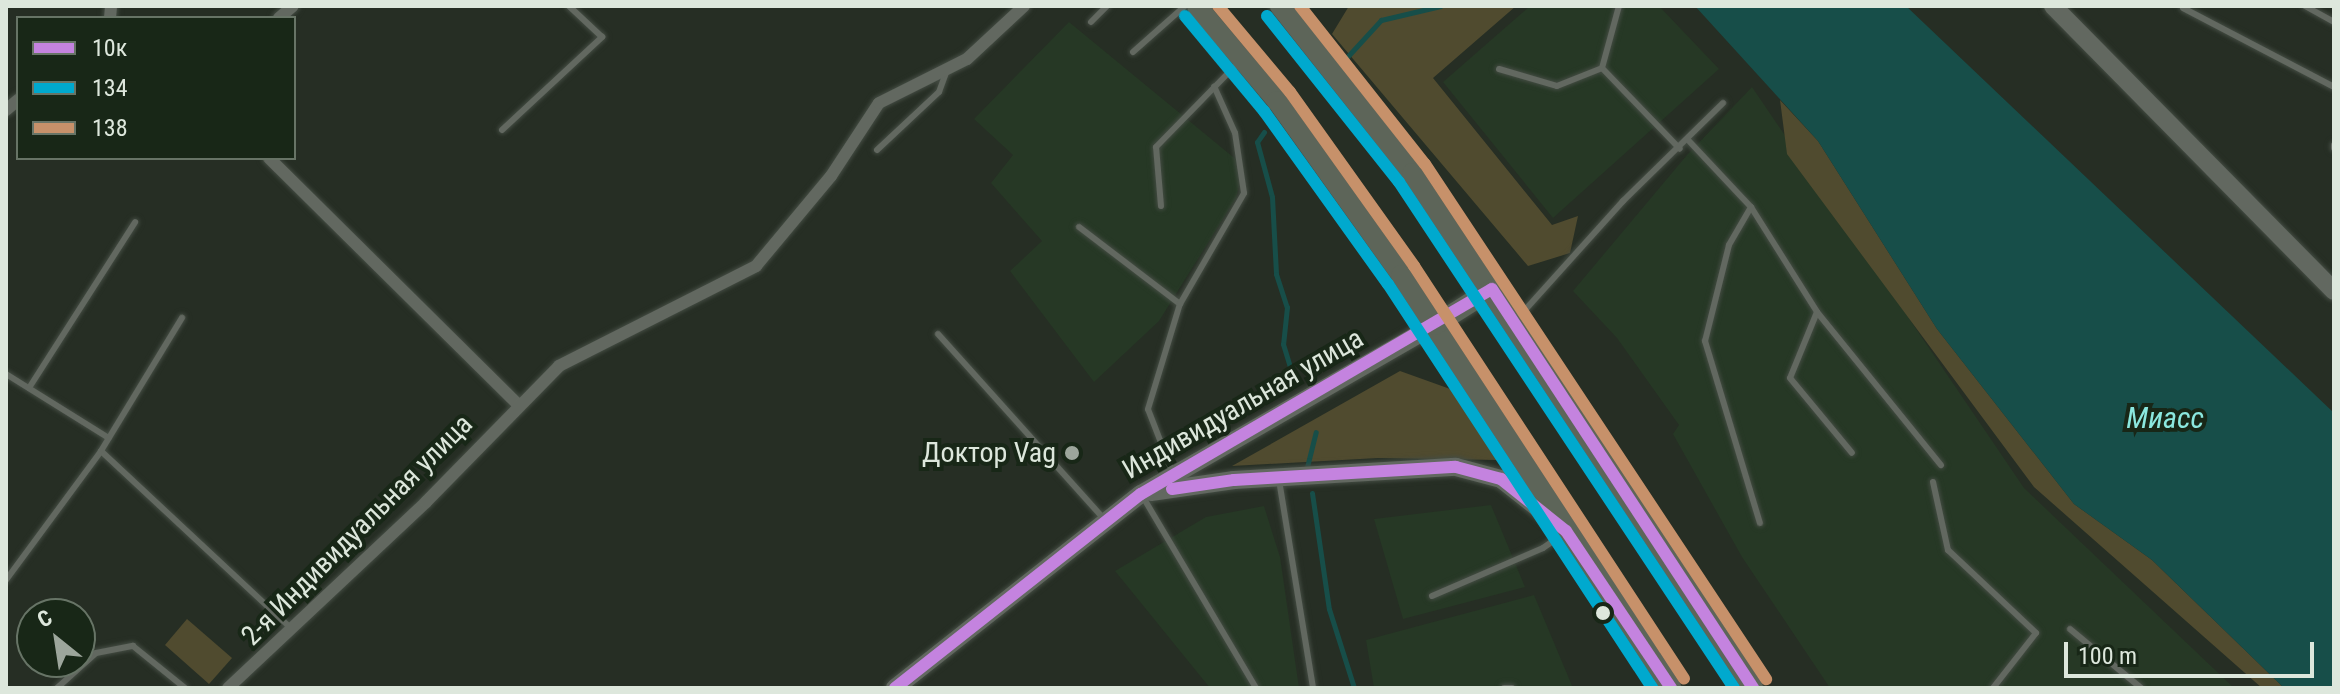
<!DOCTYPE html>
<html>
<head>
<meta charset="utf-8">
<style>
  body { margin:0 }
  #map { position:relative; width:2340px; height:694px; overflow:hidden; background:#262e24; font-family:"Roboto Condensed",sans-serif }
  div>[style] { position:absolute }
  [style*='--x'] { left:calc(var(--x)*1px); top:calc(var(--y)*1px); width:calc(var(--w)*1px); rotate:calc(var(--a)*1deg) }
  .built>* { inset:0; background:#263825 }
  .green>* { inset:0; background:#504b2f }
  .water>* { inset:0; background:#174e49 }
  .stream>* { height:5px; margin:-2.5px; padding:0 2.5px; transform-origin:2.5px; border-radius:2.5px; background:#174e49 }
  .roads { filter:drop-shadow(0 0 2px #444c43) drop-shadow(0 0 2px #444c43) }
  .service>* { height:6px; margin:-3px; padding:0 3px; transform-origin:3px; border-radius:3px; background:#626860 }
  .minor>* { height:12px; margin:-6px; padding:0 6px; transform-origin:6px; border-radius:6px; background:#626860 }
  .secondary>* { height:18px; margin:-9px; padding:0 9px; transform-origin:9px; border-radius:9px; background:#626860 }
  .primary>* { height:20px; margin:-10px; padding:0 10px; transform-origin:10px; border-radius:10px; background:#5d6559 }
  .bus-1>* { height:12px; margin:-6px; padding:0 6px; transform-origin:6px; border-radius:6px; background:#c483df }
  .bus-2>* { height:12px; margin:-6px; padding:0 6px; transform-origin:6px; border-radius:6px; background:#00a9ce }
  .bus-3>* { height:12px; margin:-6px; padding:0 6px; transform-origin:6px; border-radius:6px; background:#c7916a }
  .dots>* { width:22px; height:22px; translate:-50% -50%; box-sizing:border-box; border:4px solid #182717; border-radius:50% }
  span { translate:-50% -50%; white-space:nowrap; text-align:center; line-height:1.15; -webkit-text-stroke:8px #182717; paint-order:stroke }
  .street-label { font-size:28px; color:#dde7dc }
  .poi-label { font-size:28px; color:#dde7dc }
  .right { translate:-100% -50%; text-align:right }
  .water-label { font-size:30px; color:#8be8df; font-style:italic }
  .frame { position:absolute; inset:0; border:8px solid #dde7dc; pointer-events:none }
  .legend { position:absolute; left:16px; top:16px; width:280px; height:144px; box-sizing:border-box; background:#182717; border:2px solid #677466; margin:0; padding:10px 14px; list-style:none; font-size:24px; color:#dde7dc }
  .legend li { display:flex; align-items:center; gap:16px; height:40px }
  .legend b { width:40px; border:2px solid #677466 }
  .north { position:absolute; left:16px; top:598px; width:80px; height:80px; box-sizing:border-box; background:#182717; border:2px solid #677466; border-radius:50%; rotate:330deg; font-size:22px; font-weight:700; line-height:32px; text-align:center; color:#dde7dc }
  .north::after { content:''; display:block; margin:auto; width:28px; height:36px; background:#9da69c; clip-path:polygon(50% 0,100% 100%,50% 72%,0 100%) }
  .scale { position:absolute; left:2064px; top:642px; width:250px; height:36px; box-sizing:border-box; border:4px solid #dde7dc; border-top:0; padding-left:10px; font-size:24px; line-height:28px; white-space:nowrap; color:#dde7dc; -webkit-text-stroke:6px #182717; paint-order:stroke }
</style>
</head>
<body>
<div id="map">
  <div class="built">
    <div style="clip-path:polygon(1530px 6px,1659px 6px,1719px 69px,1553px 218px,1443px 82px)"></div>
    <div style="clip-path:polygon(1069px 22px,1244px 166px,1236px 198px,1159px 321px,1094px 382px,1010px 271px,1042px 241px,991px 183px,1013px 155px,974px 119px)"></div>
    <div style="clip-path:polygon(1752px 87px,2024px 488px,2234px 688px,1830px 688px,1742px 557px,1673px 434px,1679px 425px,1617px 338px,1573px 291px,1687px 155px)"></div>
    <div style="clip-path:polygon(1491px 505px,1525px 587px,1403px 619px,1374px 519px)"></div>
    <div style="clip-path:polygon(1264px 506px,1280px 557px,1299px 688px,1210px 688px,1115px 571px,1206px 517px)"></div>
    <div style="clip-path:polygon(1534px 595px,1573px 688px,1374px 688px,1366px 640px)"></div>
  </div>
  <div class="green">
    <div style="clip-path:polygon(1349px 6px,1516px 6px,1433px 78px,1552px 225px,1578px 216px,1570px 253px,1528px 266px,1332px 34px)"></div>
    <div style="clip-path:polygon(1780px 100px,1818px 141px,1937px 329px,2074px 504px,2152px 560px,2284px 688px,2262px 688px,2034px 487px,1787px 154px)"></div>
    <div style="clip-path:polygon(1400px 371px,1453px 390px,1497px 460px,1378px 458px,1232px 466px)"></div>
    <div style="clip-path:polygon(187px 619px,232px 658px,209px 684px,165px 645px)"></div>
  </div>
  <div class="water">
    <div style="clip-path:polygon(1695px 6px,1906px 6px,2334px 413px,2334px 688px,2284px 688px,2152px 560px,2074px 504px,1937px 329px,1818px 141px)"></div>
  </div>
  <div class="stream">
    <div style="--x:1348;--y:56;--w:49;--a:-47.5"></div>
    <div style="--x:1381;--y:20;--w:61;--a:-13.3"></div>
    <div style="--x:1264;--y:132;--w:12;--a:125"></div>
    <div style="--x:1257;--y:142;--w:57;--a:74.7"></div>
    <div style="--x:1272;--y:197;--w:77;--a:87"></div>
    <div style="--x:1276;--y:274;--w:35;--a:72"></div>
    <div style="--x:1287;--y:307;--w:37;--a:96"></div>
    <div style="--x:1283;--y:344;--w:28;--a:73"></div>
    <div style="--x:1307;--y:467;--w:36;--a:-76"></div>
    <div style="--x:1312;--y:493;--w:117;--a:81.7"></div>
    <div style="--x:1329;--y:609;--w:83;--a:72.4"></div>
  </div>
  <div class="roads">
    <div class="service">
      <div style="--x:2305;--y:6;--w:33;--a:29"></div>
      <div style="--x:2183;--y:8;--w:170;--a:27.6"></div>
      <div style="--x:1091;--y:22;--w:23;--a:-45"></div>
      <div style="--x:1133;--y:52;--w:69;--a:-41.5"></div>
      <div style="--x:1602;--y:68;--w:112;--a:46.1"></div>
      <div style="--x:1499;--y:69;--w:60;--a:16.3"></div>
      <div style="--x:1557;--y:86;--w:48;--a:-21.8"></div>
      <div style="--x:1602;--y:68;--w:64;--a:-74.7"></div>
      <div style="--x:502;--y:130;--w:137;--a:-42.9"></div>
      <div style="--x:602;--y:37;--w:45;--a:-136.8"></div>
      <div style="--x:1688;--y:140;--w:92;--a:46.8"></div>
      <div style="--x:1751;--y:207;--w:124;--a:57.8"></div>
      <div style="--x:1817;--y:312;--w:197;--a:51"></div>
      <div style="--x:2334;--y:145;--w:3;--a:90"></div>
      <div style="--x:877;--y:150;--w:85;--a:-43.1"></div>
      <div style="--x:939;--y:92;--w:23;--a:-70"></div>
      <div style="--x:1161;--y:206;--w:59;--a:-94.8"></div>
      <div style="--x:1156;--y:147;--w:117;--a:-45.7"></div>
      <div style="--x:1751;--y:207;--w:44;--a:120.1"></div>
      <div style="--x:1729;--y:245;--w:99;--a:104"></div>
      <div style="--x:1705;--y:341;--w:190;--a:73.2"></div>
      <div style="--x:1079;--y:227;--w:127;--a:37.3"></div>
      <div style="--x:1817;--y:312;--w:71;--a:112.2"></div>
      <div style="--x:1790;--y:378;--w:97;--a:50.4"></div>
      <div style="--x:1516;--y:320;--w:160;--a:-48"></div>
      <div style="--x:1623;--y:201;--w:140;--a:-44.4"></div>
      <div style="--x:938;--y:334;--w:249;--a:48.1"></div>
      <div style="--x:6;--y:374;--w:121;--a:31.9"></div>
      <div style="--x:29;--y:388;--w:197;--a:-57.4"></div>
      <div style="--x:101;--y:451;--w:260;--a:43"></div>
      <div style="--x:1172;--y:471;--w:66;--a:-111.2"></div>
      <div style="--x:1148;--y:409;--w:110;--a:-73.1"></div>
      <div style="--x:1180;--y:304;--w:128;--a:-60"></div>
      <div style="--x:1244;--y:193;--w:61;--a:-98.5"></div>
      <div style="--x:1235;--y:133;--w:51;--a:-114.1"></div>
      <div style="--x:1279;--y:480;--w:211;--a:80.7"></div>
      <div style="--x:1933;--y:482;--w:70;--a:77.6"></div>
      <div style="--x:1948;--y:550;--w:121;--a:43.3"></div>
      <div style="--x:2036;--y:633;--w:70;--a:128"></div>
      <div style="--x:1143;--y:497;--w:222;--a:59.4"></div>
      <div style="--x:6;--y:580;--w:160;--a:-53.6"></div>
      <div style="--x:101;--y:451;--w:156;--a:-58.7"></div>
      <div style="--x:1432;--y:596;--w:121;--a:-23.4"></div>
      <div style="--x:1543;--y:548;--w:28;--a:-35"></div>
      <div style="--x:2070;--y:629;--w:92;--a:39.7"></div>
      <div style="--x:57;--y:688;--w:52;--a:-41.9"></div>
      <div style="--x:96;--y:653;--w:38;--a:-11"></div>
      <div style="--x:133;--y:646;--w:67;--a:38.9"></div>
      <div style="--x:1504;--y:688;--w:8;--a:0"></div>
    </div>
    <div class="minor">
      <div style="--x:110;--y:18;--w:12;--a:-85"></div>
      <div style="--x:279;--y:18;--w:18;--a:-41"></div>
      <div style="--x:6;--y:110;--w:16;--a:-40"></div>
      <div style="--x:269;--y:158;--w:350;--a:44.7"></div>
      <div style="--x:228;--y:688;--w:272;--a:-43.2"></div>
      <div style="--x:426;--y:502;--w:190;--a:-45.6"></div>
      <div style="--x:559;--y:366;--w:221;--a:-26.9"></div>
      <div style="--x:756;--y:266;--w:117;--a:-50.2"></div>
      <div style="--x:831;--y:176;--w:87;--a:-56.7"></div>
      <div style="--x:879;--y:103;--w:98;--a:-26.6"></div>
      <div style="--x:967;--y:59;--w:78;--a:-42.9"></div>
    </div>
    <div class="secondary">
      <div style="--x:2053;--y:6;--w:400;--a:45.4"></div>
      <div style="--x:1151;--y:492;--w:84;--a:-8.2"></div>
      <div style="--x:1234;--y:480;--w:222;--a:-3.4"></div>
      <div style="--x:1456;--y:467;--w:47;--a:14.9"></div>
      <div style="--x:1501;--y:479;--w:78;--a:38.2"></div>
      <div style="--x:895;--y:688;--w:313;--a:-38.3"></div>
      <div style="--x:1141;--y:494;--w:339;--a:-29.9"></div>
    </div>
    <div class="primary">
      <div style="--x:1197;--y:6;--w:124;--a:49.9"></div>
      <div style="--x:1277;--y:101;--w:214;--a:54.5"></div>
      <div style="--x:1401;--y:275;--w:493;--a:56.8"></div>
      <div style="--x:1280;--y:6;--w:213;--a:51.7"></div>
      <div style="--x:1412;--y:173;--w:618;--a:56.49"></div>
      <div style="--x:1435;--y:325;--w:67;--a:-32.3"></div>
    </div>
  </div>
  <div class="bus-1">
    <div style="--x:1172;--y:489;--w:63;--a:-8.3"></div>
    <div style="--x:1234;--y:480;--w:222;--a:-3.4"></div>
    <div style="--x:1456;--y:467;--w:47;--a:14.9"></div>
    <div style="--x:1501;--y:479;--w:83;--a:38.7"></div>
    <div style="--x:1566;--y:531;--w:189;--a:56.2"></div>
    <div style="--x:895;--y:688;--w:313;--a:-38.3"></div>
    <div style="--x:1141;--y:494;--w:406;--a:-30.3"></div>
    <div style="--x:1492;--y:289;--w:477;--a:56.8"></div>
  </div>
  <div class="bus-2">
    <div style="--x:1185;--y:16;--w:124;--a:50.3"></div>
    <div style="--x:1264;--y:111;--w:213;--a:54.4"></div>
    <div style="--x:1388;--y:284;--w:483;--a:56.8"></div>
    <div style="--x:1267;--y:16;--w:212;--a:51.5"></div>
    <div style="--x:1399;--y:182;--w:607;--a:56.49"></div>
  </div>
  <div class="bus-3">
    <div style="--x:1218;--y:6;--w:112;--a:50.1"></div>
    <div style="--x:1290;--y:92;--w:214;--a:54.5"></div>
    <div style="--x:1414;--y:266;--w:493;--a:56.8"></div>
    <div style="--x:1300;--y:6;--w:201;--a:51.7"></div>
    <div style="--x:1425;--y:164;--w:618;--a:56.49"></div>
  </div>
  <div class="dots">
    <div style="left:1072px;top:453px;background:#9da69c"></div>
    <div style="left:1603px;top:613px;background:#dde7dc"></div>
  </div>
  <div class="street-label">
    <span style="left:1243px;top:404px;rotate:-30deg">Индивидуальная улица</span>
    <span style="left:357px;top:530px;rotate:-45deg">2-я Индивидуальная улица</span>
  </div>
  <div class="poi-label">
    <span class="right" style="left:1056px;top:453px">Доктор Vag</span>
  </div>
  <div class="water-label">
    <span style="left:2165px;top:418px">Миасс</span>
  </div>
  <div class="frame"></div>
  <ul class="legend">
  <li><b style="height:10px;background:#c483df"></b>10к</li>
  <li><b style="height:10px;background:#00a9ce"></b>134</li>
  <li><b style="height:10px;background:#c7916a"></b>138</li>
  </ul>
  <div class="north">С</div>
  <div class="scale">100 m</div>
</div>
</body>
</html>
